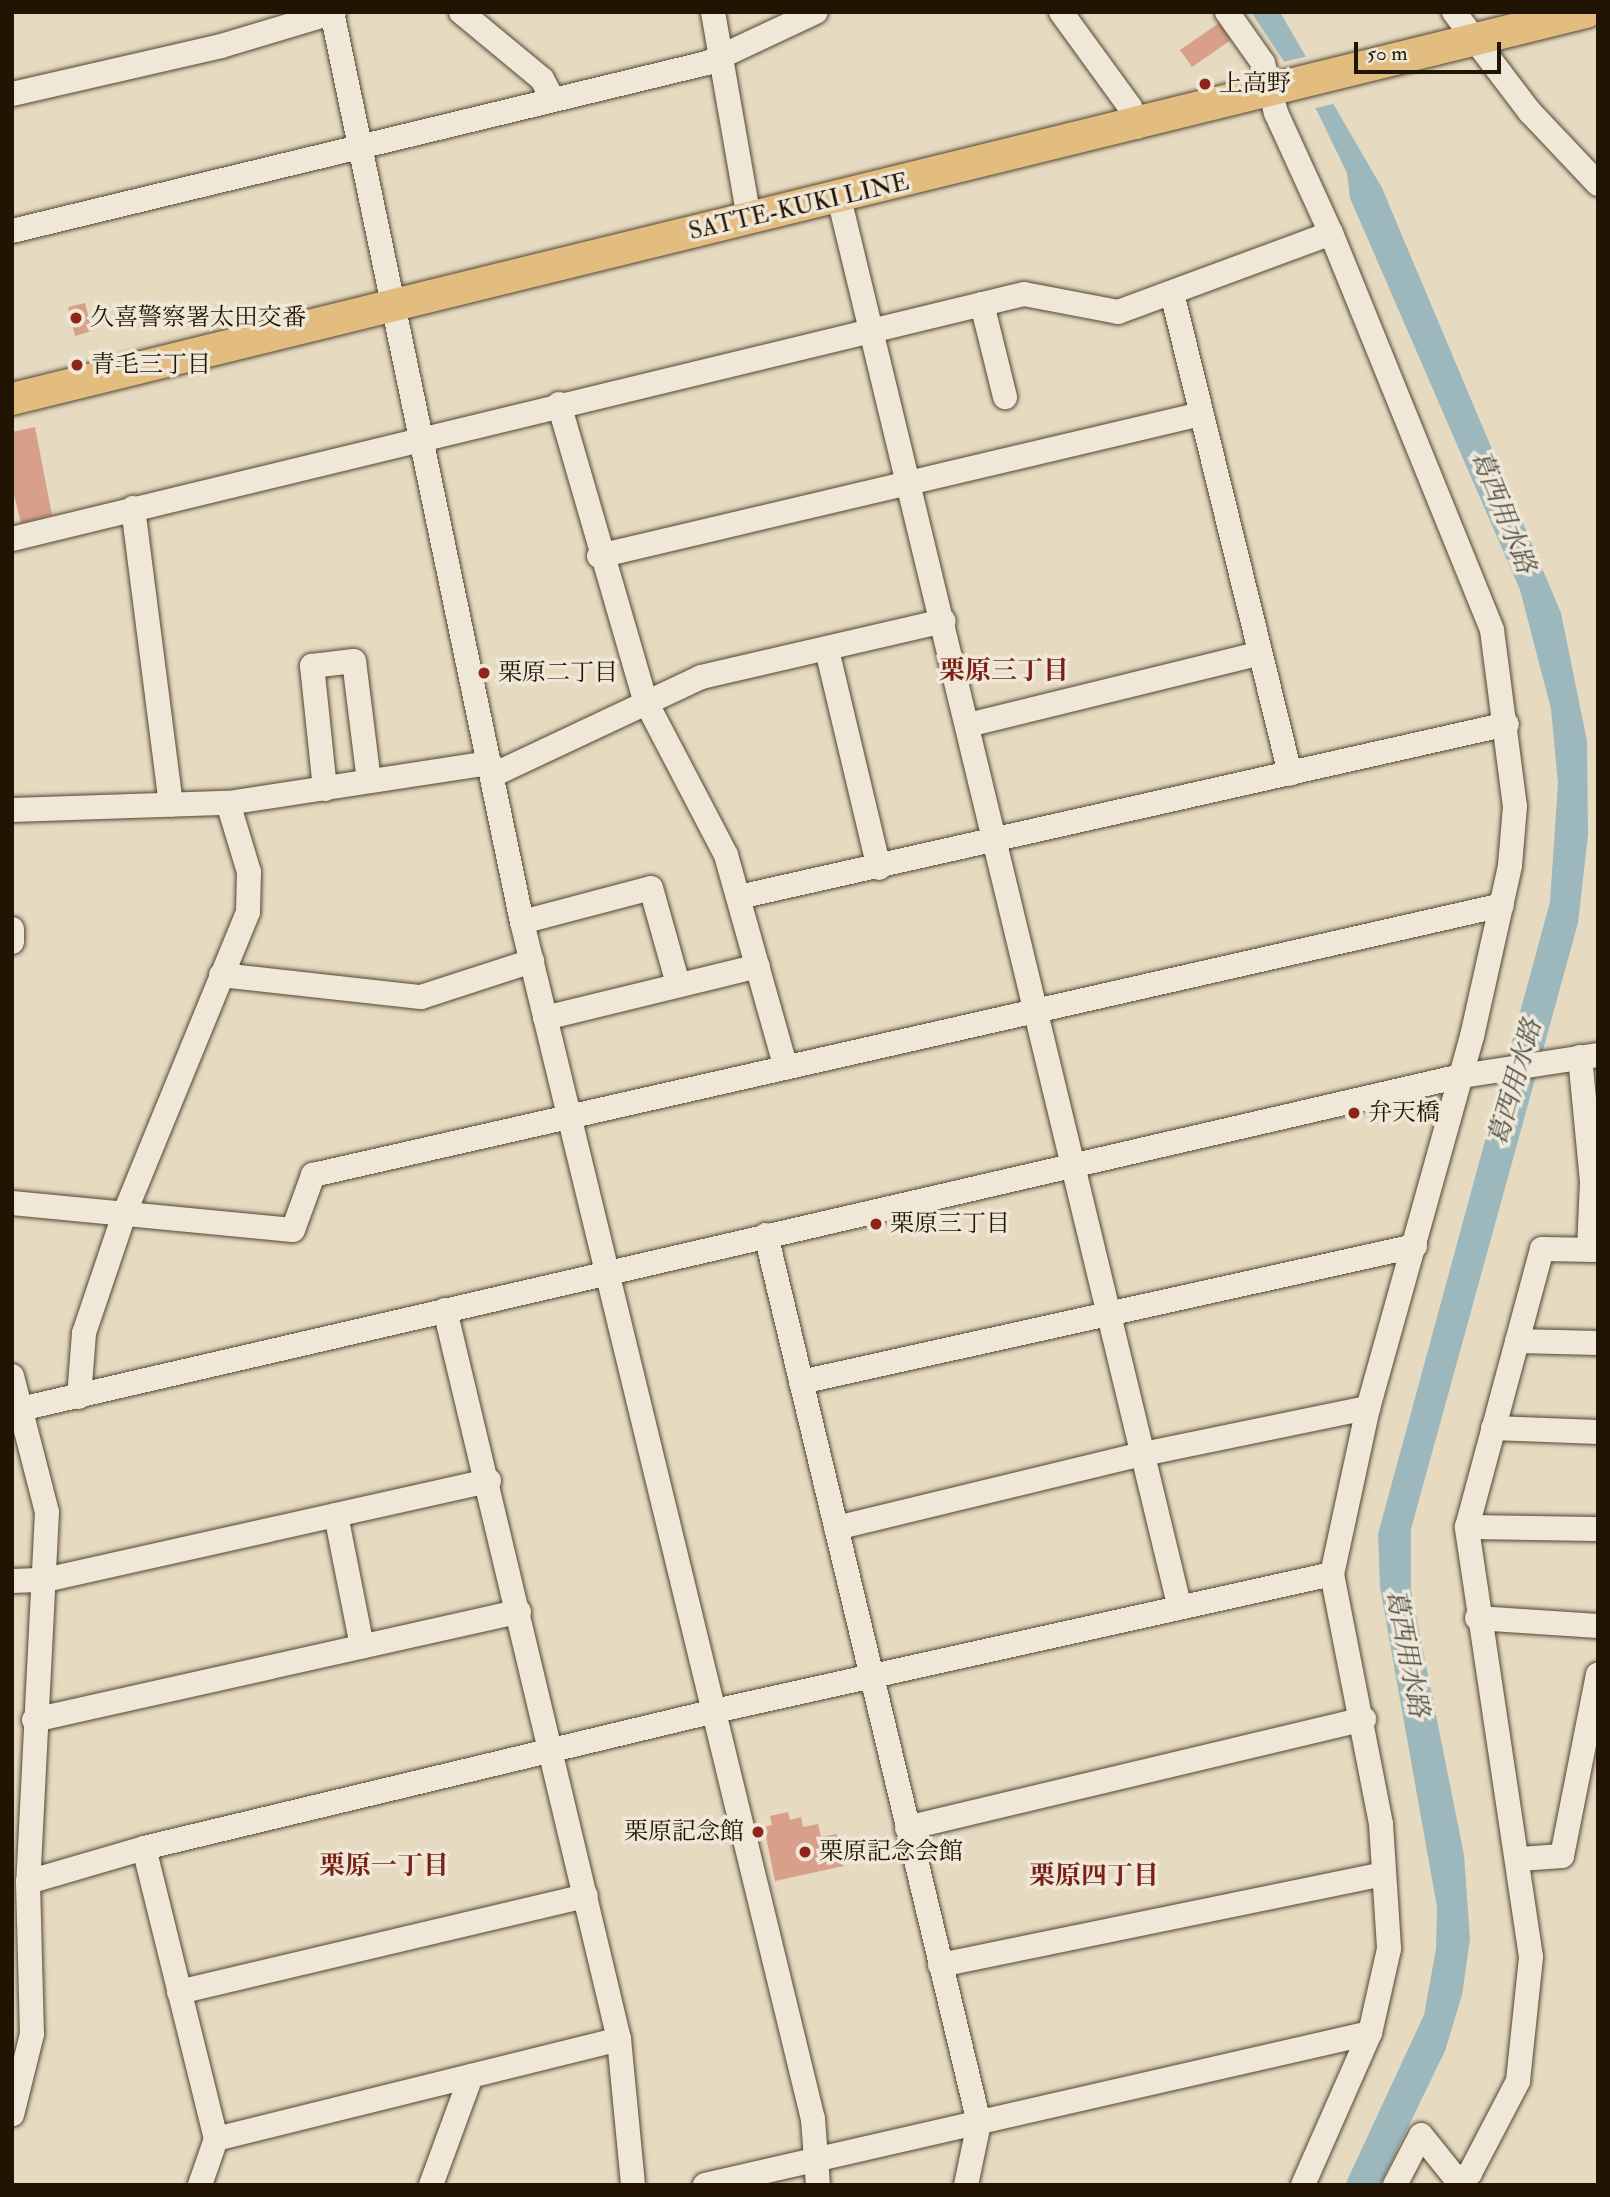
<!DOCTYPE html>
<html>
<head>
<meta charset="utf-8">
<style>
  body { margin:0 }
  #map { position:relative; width:1610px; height:2197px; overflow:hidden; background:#e6dac1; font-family:"IM FELL Double Pica","Noto Serif JP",serif }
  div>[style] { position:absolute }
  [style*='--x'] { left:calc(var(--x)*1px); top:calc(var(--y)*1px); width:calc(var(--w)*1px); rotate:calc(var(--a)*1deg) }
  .water>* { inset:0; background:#9cb8bd }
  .pier>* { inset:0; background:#e6dac1 }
  .building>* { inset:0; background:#d8a08b }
  .roads { filter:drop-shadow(0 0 2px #534632) drop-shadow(0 0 2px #534632) }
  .minor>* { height:24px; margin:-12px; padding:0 12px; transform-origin:12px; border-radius:12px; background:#efe7d7 }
  .major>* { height:32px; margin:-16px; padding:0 16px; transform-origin:16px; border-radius:16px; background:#e3bd80 }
  .dots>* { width:19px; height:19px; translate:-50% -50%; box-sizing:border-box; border:4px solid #efe7d7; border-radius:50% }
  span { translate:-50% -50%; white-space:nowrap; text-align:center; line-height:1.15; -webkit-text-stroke:7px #efe7d7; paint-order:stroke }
  .poi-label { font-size:24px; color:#221402 }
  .left { translate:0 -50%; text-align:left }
  .right { translate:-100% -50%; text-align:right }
  .street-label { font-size:24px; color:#221402 }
  .water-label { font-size:26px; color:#4d4d43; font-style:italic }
  .neighbourhood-label { font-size:26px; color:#7a1f14; font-weight:700 }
  .frame { position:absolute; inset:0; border:14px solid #221402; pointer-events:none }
  .scale { position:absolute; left:1354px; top:42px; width:147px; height:32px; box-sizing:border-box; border:4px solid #221402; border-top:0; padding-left:9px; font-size:21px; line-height:24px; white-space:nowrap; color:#221402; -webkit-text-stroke:5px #efe7d7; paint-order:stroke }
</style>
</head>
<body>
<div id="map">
  <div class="water">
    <div style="clip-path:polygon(1251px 12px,1280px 12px,1382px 188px,1561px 613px,1587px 741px,1588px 835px,1578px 923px,1411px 1529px,1411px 1590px,1464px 1855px,1470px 1939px,1462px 1995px,1445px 2051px,1380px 2185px,1345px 2185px,1424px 2015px,1436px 1949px,1437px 1907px,1380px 1587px,1378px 1534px,1550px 902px,1558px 783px,1551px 709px,1520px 590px,1350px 198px,1347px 173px,1317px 111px)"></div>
  </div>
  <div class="pier">
    <div style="clip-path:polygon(1313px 55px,1341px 102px,1312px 109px,1283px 62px)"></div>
  </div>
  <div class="building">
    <div style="clip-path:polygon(1219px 23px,1231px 40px,1192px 67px,1180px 50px)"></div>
    <div style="clip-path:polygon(85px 303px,92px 331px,75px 336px,68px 307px)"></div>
    <div style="clip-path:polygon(35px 427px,52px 515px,21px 523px,12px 487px,12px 432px)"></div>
    <div style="clip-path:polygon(788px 1812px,790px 1820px,801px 1817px,803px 1827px,818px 1824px,821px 1837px,837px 1834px,844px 1866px,775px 1881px,764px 1827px,772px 1825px,770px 1816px)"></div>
  </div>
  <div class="roads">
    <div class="minor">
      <div style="--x:332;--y:12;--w:930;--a:78.21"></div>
      <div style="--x:522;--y:922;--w:1232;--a:76.34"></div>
      <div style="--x:813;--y:2119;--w:66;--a:85.7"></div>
      <div style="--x:461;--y:12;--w:105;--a:39.6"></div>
      <div style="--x:542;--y:79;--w:21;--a:62"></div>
      <div style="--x:713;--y:12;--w:209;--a:80.1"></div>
      <div style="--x:1061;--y:12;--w:117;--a:54"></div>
      <div style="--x:1130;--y:107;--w:21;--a:71"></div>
      <div style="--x:1227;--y:12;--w:62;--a:54.8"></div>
      <div style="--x:1263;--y:63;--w:52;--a:75.4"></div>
      <div style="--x:1276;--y:113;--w:132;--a:65.4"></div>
      <div style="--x:1331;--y:233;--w:428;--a:67.9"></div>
      <div style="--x:1492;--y:630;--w:177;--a:82.6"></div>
      <div style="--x:1515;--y:806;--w:60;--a:94.8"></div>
      <div style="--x:1510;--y:866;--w:174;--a:102.6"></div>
      <div style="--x:1472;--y:1036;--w:386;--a:105.6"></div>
      <div style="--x:1368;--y:1408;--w:170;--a:102.2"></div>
      <div style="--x:1332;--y:1574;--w:255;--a:78.9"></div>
      <div style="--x:1381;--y:1824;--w:125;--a:86.3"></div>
      <div style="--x:1389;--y:1949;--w:86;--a:102.7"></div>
      <div style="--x:1370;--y:2033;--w:166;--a:113.8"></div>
      <div style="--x:1454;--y:12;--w:126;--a:52.8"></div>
      <div style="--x:1530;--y:112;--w:99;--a:46.6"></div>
      <div style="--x:12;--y:94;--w:214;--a:-12.9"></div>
      <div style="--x:221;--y:46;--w:118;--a:-16.7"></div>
      <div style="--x:839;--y:198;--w:1447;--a:76.41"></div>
      <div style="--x:12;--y:231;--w:715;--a:-13.59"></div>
      <div style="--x:707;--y:63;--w:120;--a:-25.1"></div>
      <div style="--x:1172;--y:293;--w:495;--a:76.2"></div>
      <div style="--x:982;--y:304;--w:96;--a:76.1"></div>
      <div style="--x:559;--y:404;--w:308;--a:73.8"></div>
      <div style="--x:645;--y:700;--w:175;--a:62.4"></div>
      <div style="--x:726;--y:855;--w:221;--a:74.3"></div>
      <div style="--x:133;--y:508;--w:299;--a:82.7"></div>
      <div style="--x:12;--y:539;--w:1041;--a:-13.61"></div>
      <div style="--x:1024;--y:294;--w:96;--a:10.8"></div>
      <div style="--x:1118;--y:312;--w:227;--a:-20.3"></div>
      <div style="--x:599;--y:556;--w:619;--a:-13.27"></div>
      <div style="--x:827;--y:650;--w:224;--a:76.6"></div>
      <div style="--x:968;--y:725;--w:298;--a:-13.8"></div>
      <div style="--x:493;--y:775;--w:230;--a:-25.2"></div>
      <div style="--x:701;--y:677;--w:249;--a:-13"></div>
      <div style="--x:325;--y:789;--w:124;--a:-96"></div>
      <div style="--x:312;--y:666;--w:42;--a:-6.8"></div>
      <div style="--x:354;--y:661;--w:121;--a:82.9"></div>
      <div style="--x:12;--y:810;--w:216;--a:-1.9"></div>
      <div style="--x:228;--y:803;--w:265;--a:-8.7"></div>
      <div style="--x:739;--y:897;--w:787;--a:-12.69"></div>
      <div style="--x:522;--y:922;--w:133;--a:-14.8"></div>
      <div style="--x:651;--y:888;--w:100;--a:74.3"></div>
      <div style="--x:12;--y:929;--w:13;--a:90"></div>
      <div style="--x:221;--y:975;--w:201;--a:6.3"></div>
      <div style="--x:421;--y:997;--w:117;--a:-18"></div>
      <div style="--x:545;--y:1018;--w:219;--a:-13.7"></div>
      <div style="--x:1580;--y:1057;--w:125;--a:84.5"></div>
      <div style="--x:1592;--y:1181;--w:69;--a:92.5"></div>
      <div style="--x:12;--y:1203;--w:282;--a:5.5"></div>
      <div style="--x:293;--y:1230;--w:59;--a:-70"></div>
      <div style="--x:313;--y:1175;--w:1219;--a:-12.79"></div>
      <div style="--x:766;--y:1235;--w:913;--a:76.51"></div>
      <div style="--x:979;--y:2123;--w:63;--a:101.8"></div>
      <div style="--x:445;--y:1310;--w:749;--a:76.58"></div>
      <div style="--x:619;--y:2039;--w:147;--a:84.5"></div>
      <div style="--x:1517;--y:1341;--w:81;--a:1.4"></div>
      <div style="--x:12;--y:1376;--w:140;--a:75.6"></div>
      <div style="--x:47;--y:1512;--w:370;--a:92.9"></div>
      <div style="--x:28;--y:1882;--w:152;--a:88.5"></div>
      <div style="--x:32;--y:2034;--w:83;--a:103.9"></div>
      <div style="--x:801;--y:1382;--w:629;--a:-12.49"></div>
      <div style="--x:79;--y:1397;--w:64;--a:-85.5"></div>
      <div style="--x:84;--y:1333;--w:128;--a:-71.3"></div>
      <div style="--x:125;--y:1212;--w:324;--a:-67.7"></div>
      <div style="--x:248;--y:912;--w:40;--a:-88.6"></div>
      <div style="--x:249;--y:872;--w:72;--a:-106.9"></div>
      <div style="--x:12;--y:1411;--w:1487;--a:-13.02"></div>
      <div style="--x:1461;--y:1076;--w:139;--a:-8.7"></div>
      <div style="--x:1493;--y:1428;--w:105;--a:2.2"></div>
      <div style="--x:336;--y:1515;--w:134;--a:78.8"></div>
      <div style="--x:1467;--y:1527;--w:131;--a:0.9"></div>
      <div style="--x:836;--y:1528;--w:316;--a:-13.6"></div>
      <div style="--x:1143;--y:1454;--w:230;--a:-11.6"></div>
      <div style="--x:12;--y:1581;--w:33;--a:-2"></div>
      <div style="--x:45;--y:1580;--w:455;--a:-12.6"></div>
      <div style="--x:1477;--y:1618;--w:121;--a:3.8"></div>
      <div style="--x:34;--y:1720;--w:497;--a:-12.6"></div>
      <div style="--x:907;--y:1828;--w:470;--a:-13.4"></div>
      <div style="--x:144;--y:1848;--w:300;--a:76.1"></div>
      <div style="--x:216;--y:2139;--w:49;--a:109.2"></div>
      <div style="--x:1520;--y:1859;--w:42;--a:-4.1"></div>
      <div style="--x:1562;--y:1856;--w:185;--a:-78.8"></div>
      <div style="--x:28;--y:1882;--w:121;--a:-16.3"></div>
      <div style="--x:144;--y:1848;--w:587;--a:-13.49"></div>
      <div style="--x:715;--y:1711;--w:632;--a:-12.52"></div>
      <div style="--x:940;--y:1965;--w:452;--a:-11.6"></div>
      <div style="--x:179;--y:1992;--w:418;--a:-13.3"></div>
      <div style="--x:216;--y:2139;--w:415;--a:-13.9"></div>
      <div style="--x:431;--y:2185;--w:116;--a:-69.8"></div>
      <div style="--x:705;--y:2185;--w:682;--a:-12.88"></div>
      <div style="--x:1395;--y:2185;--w:56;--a:-62.5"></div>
      <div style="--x:1421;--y:2135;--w:58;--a:51.3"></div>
      <div style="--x:1457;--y:2180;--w:15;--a:-28"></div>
      <div style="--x:1470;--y:2173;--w:104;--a:-62.4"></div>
      <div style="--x:1518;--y:2081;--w:125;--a:-84"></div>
      <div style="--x:1531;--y:1957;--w:435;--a:-98.5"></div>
      <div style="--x:1467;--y:1527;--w:288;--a:-74.9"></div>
      <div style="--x:1542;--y:1249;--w:56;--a:1"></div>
    </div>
    <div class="major">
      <div style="--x:12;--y:399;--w:1621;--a:-13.81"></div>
    </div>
  </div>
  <div class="dots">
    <div style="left:1205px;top:84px;background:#8f2418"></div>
    <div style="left:76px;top:318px;background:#8f2418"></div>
    <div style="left:77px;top:365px;background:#8f2418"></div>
    <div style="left:484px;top:673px;background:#8f2418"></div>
    <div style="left:1354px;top:1113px;background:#8f2418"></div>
    <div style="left:876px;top:1224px;background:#8f2418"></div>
    <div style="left:758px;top:1832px;background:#8f2418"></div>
    <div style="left:805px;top:1852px;background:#8f2418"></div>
  </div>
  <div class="poi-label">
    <span class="left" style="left:1219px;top:84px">上高野</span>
    <span class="left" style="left:90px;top:318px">久喜警察署太田交番</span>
    <span class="left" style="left:91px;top:365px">青毛三丁目</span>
    <span class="left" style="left:498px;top:673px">栗原二丁目</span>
    <span class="left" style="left:1368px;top:1113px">弁天橋</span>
    <span class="left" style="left:890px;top:1224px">栗原三丁目</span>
    <span class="right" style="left:744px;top:1832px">栗原記念館</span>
    <span class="left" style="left:819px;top:1852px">栗原記念会館</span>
  </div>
  <div class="street-label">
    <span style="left:799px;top:207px;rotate:-13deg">SATTE-KUKI LINE</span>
  </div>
  <div class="water-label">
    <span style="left:1502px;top:512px;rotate:68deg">葛西用水路</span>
    <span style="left:1516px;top:1083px;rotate:-74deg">葛西用水路</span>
    <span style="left:1406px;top:1653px;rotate:79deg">葛西用水路</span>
  </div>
  <div class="neighbourhood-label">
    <span style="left:1004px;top:672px">栗原三丁目</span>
    <span style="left:384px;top:1867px">栗原一丁目</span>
    <span style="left:1094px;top:1877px">栗原四丁目</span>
  </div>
  <div class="frame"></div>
  <div class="scale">50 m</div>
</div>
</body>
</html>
